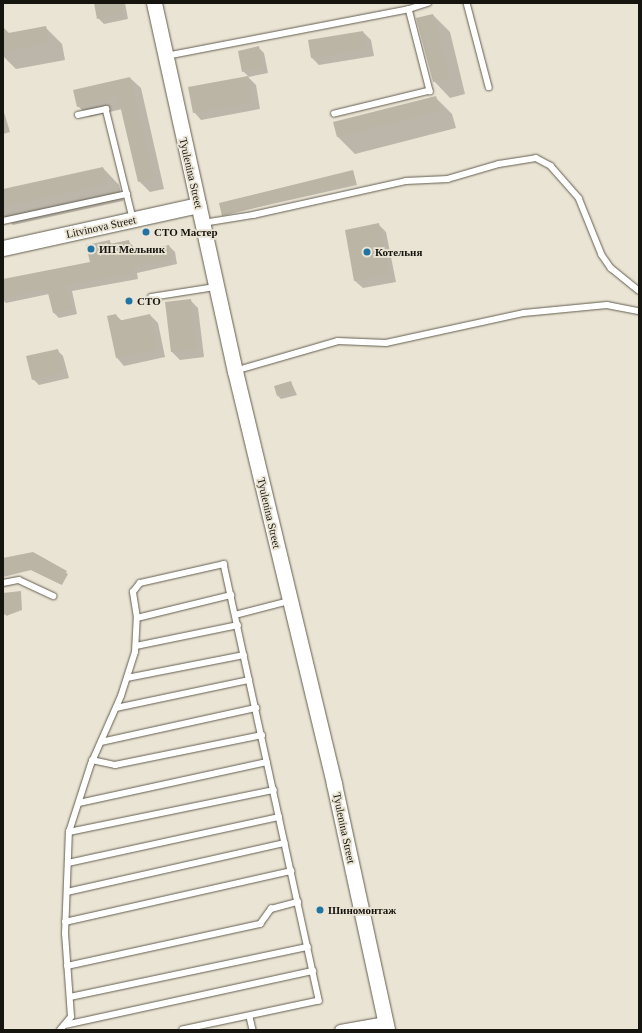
<!DOCTYPE html>
<html>
<head>
<meta charset="utf-8">
<style>
  body { margin:0 }
  #map { position:relative; width:642px; height:1033px; overflow:hidden; background:#eae4d4; font-family:Georgia,serif }
  div>[style] { position:absolute }
  [style*='--x'] { left:calc(var(--x)*1px); top:calc(var(--y)*1px); width:calc(var(--w)*1px); rotate:calc(var(--a)*1deg) }
  .shadow>* { inset:0; background:#0003 }
  .building>* { inset:0; background:#bbb5a6 }
  .roads { filter:drop-shadow(0 0 1px #635e50) drop-shadow(0 0 1px #635e50) }
  .lane>* { height:5.5px; margin:-2.75px; padding:0 2.75px; transform-origin:2.75px; border-radius:2.75px; background:#fff }
  .street>* { height:11px; margin:-5.5px; padding:0 5.5px; transform-origin:5.5px; border-radius:5.5px; background:#fff }
  .secondary>* { height:15px; margin:-7.5px; padding:0 7.5px; transform-origin:7.5px; border-radius:7.5px; background:#fff }
  .dots>* { width:11px; height:11px; translate:-50% -50%; box-sizing:border-box; border:2px solid #eae4d4; border-radius:50% }
  span { translate:-50% -50%; white-space:nowrap; text-align:center; line-height:1.15; -webkit-text-stroke:3.5px #eae4d4; paint-order:stroke }
  .street-label { font-size:11px; color:#16140e }
  .poi-label { font-size:11px; color:#16140e; font-weight:700 }
  .left { translate:0 -50%; text-align:left }
  .frame { position:absolute; inset:0; border:4px solid #16140e; pointer-events:none }
</style>
</head>
<body>
<div id="map">
  <div class="shadow">
    <div style="clip-path:polygon(95px 3px,125px 3px,128px 19px,104px 24px,98px 18px)"></div>
    <div style="clip-path:polygon(433px 15px,450px 32px,465px 94px,450px 98px,434px 81px)"></div>
    <div style="clip-path:polygon(3px 27px,10px 34px,45px 27px,62px 44px,65px 60px,16px 69px,3px 56px)"></div>
    <div style="clip-path:polygon(363px 32px,371px 40px,374px 56px,319px 65px,311px 57px)"></div>
    <div style="clip-path:polygon(258px 47px,264px 53px,268px 73px,248px 77px,256px 85px,260px 109px,201px 120px,194px 112px,189px 88px,249px 77px,243px 71px)"></div>
    <div style="clip-path:polygon(130px 78px,141px 88px,164px 189px,150px 192px,139px 181px,122px 109px,89px 117px,78px 106px)"></div>
    <div style="clip-path:polygon(435px 97px,452px 114px,456px 128px,355px 154px,338px 137px,335px 123px)"></div>
    <div style="clip-path:polygon(3px 109px,10px 132px,3px 134px)"></div>
    <div style="clip-path:polygon(103px 168px,119px 185px,123px 201px,13px 225px,3px 215px,3px 190px)"></div>
    <div style="clip-path:polygon(353px 171px,357px 185px,223px 215px)"></div>
    <div style="clip-path:polygon(378px 224px,386px 232px,396px 282px,363px 288px,355px 281px)"></div>
    <div style="clip-path:polygon(109px 241px,112px 244px,128px 241px,134px 247px,135px 253px,169px 246px,175px 252px,177px 264px,137px 273px,138px 279px,72px 291px,77px 314px,59px 318px,54px 313px,49px 294px,6px 303px,3px 300px,3px 280px,91px 263px)"></div>
    <div style="clip-path:polygon(190px 300px,198px 308px,204px 357px,180px 360px,172px 352px,166px 303px)"></div>
    <div style="clip-path:polygon(116px 315px,122px 321px,150px 315px,158px 323px,165px 357px,124px 366px,117px 358px)"></div>
    <div style="clip-path:polygon(57px 350px,63px 356px,69px 378px,39px 385px,33px 379px)"></div>
    <div style="clip-path:polygon(291px 382px,297px 395px,281px 399px,278px 396px)"></div>
    <div style="clip-path:polygon(33px 553px,68px 574px,62px 585px,31px 570px,3px 577px,3px 559px)"></div>
    <div style="clip-path:polygon(21px 592px,22px 610px,6px 616px,3px 594px)"></div>
  </div>
  <div class="building">
    <div style="clip-path:polygon(94px 3px,121px 3px,123px 13px,97px 19px)"></div>
    <div style="clip-path:polygon(433px 14px,449px 77px,433px 82px,416px 18px)"></div>
    <div style="clip-path:polygon(46px 26px,49px 43px,3px 52px,3px 34px)"></div>
    <div style="clip-path:polygon(363px 31px,366px 49px,311px 58px,308px 40px)"></div>
    <div style="clip-path:polygon(259px 46px,263px 67px,242px 72px,238px 51px)"></div>
    <div style="clip-path:polygon(248px 76px,253px 102px,193px 113px,188px 87px)"></div>
    <div style="clip-path:polygon(130px 77px,154px 178px,138px 182px,118px 97px,77px 107px,73px 90px)"></div>
    <div style="clip-path:polygon(436px 96px,440px 111px,337px 137px,333px 122px)"></div>
    <div style="clip-path:polygon(103px 167px,107px 184px,3px 207px,3px 189px)"></div>
    <div style="clip-path:polygon(353px 170px,356px 183px,222px 216px,219px 203px)"></div>
    <div style="clip-path:polygon(379px 223px,389px 274px,354px 281px,345px 230px)"></div>
    <div style="clip-path:polygon(110px 240px,110px 244px,129px 240px,131px 253px,169px 245px,172px 259px,132px 267px,133px 273px,67px 285px,72px 309px,53px 313px,47px 289px,3px 298px,3px 279px,90px 262px,86px 245px)"></div>
    <div style="clip-path:polygon(191px 299px,197px 349px,171px 352px,165px 302px)"></div>
    <div style="clip-path:polygon(116px 314px,118px 321px,150px 314px,158px 349px,116px 358px,107px 316px)"></div>
    <div style="clip-path:polygon(58px 349px,64px 372px,32px 380px,26px 356px)"></div>
    <div style="clip-path:polygon(291px 381px,294px 392px,277px 396px,274px 386px)"></div>
    <div style="clip-path:polygon(33px 552px,67px 571px,60px 584px,29px 569px,3px 575px,3px 558px)"></div>
    <div style="clip-path:polygon(21px 591px,21px 608px,13px 610px,13px 613px,3px 615px,3px 593px)"></div>
  </div>
  <div class="roads">
    <div class="lane">
      <div style="--x:467;--y:3;--w:87;--a:75.3"></div>
      <div style="--x:409;--y:9;--w:20;--a:-18"></div>
      <div style="--x:166;--y:56;--w:248;--a:-10.9"></div>
      <div style="--x:409;--y:9;--w:85;--a:75.6"></div>
      <div style="--x:430;--y:91;--w:98;--a:166.4"></div>
      <div style="--x:78;--y:115;--w:29;--a:-12"></div>
      <div style="--x:106;--y:109;--w:112;--a:76.1"></div>
      <div style="--x:3;--y:221;--w:127;--a:-12.3"></div>
      <div style="--x:203;--y:223;--w:51;--a:-9.1"></div>
      <div style="--x:253;--y:215;--w:157;--a:-12.5"></div>
      <div style="--x:406;--y:181;--w:42;--a:-2.7"></div>
      <div style="--x:448;--y:179;--w:53;--a:-16.4"></div>
      <div style="--x:499;--y:164;--w:37;--a:-9"></div>
      <div style="--x:536;--y:158;--w:17;--a:28"></div>
      <div style="--x:551;--y:166;--w:43;--a:48.8"></div>
      <div style="--x:579;--y:198;--w:61;--a:68"></div>
      <div style="--x:602;--y:255;--w:16;--a:55"></div>
      <div style="--x:611;--y:268;--w:36;--a:39"></div>
      <div style="--x:151;--y:297;--w:65;--a:-8.9"></div>
      <div style="--x:235;--y:371;--w:107;--a:-16.2"></div>
      <div style="--x:338;--y:341;--w:48;--a:2.4"></div>
      <div style="--x:386;--y:343;--w:141;--a:-12.3"></div>
      <div style="--x:524;--y:313;--w:83;--a:-5.5"></div>
      <div style="--x:607;--y:305;--w:33;--a:11"></div>
      <div style="--x:3;--y:583;--w:16;--a:-11"></div>
      <div style="--x:19;--y:580;--w:38;--a:25"></div>
      <div style="--x:235;--y:615;--w:56;--a:-14.5"></div>
      <div style="--x:137;--y:618;--w:97;--a:-13.7"></div>
      <div style="--x:136;--y:646;--w:104;--a:-11.6"></div>
      <div style="--x:127;--y:678;--w:119;--a:-11.1"></div>
      <div style="--x:116;--y:708;--w:136;--a:-11.9"></div>
      <div style="--x:101;--y:742;--w:159;--a:-12.4"></div>
      <div style="--x:92;--y:760;--w:24;--a:12"></div>
      <div style="--x:115;--y:765;--w:150;--a:-11.5"></div>
      <div style="--x:79;--y:803;--w:192;--a:-12.3"></div>
      <div style="--x:69;--y:832;--w:209;--a:-11.6"></div>
      <div style="--x:68;--y:863;--w:216;--a:-12.3"></div>
      <div style="--x:67;--y:892;--w:223;--a:-12.7"></div>
      <div style="--x:65;--y:922;--w:232;--a:-12.7"></div>
      <div style="--x:67;--y:966;--w:198;--a:-12.3"></div>
      <div style="--x:260;--y:924;--w:19;--a:-54"></div>
      <div style="--x:271;--y:909;--w:28;--a:-15"></div>
      <div style="--x:70;--y:997;--w:243;--a:-11.9"></div>
      <div style="--x:250;--y:1017;--w:13;--a:77"></div>
      <div style="--x:65;--y:1025;--w:254;--a:-12.3"></div>
      <div style="--x:60;--y:1030;--w:17;--a:-50"></div>
      <div style="--x:71;--y:1017;--w:83;--a:-94.1"></div>
      <div style="--x:65;--y:934;--w:102;--a:-87.8"></div>
      <div style="--x:69;--y:832;--w:71;--a:-72.1"></div>
      <div style="--x:91;--y:764;--w:74;--a:-66.2"></div>
      <div style="--x:121;--y:696;--w:46;--a:-72.3"></div>
      <div style="--x:135;--y:652;--w:34;--a:-87"></div>
      <div style="--x:137;--y:618;--w:26;--a:-99"></div>
      <div style="--x:133;--y:592;--w:11;--a:-52"></div>
      <div style="--x:140;--y:583;--w:86;--a:-12.7"></div>
      <div style="--x:224;--y:564;--w:447;--a:77.7"></div>
      <div style="--x:319;--y:1001;--w:139;--a:168"></div>
    </div>
    <div class="street">
      <div style="--x:340;--y:1030;--w:46;--a:-10.1"></div>
    </div>
    <div class="secondary">
      <div style="--x:154;--y:3;--w:377;--a:77.6"></div>
      <div style="--x:235;--y:371;--w:425;--a:76.5"></div>
      <div style="--x:334;--y:784;--w:252;--a:77.8"></div>
      <div style="--x:3;--y:248;--w:200;--a:-12.4"></div>
    </div>
  </div>
  <div class="dots">
    <div style="left:146px;top:232px;background:#2074a4"></div>
    <div style="left:91px;top:249px;background:#2074a4"></div>
    <div style="left:367px;top:252px;background:#2074a4"></div>
    <div style="left:129px;top:301px;background:#2074a4"></div>
    <div style="left:320px;top:910px;background:#2074a4"></div>
  </div>
  <div class="street-label">
    <span style="left:191px;top:173px;rotate:77deg">Tyulenina Street</span>
    <span style="left:101px;top:227px;rotate:-12deg">Litvinova Street</span>
    <span style="left:269px;top:513px;rotate:77deg">Tyulenina Street</span>
    <span style="left:344px;top:828px;rotate:78deg">Tyulenina Street</span>
  </div>
  <div class="poi-label">
    <span class="left" style="left:154px;top:232px">СТО Мастер</span>
    <span class="left" style="left:99px;top:249px">ИП Мельник</span>
    <span class="left" style="left:375px;top:252px">Котельня</span>
    <span class="left" style="left:137px;top:301px">СТО</span>
    <span class="left" style="left:328px;top:910px">Шиномонтаж</span>
  </div>
  <div class="frame"></div>
</div>
</body>
</html>
